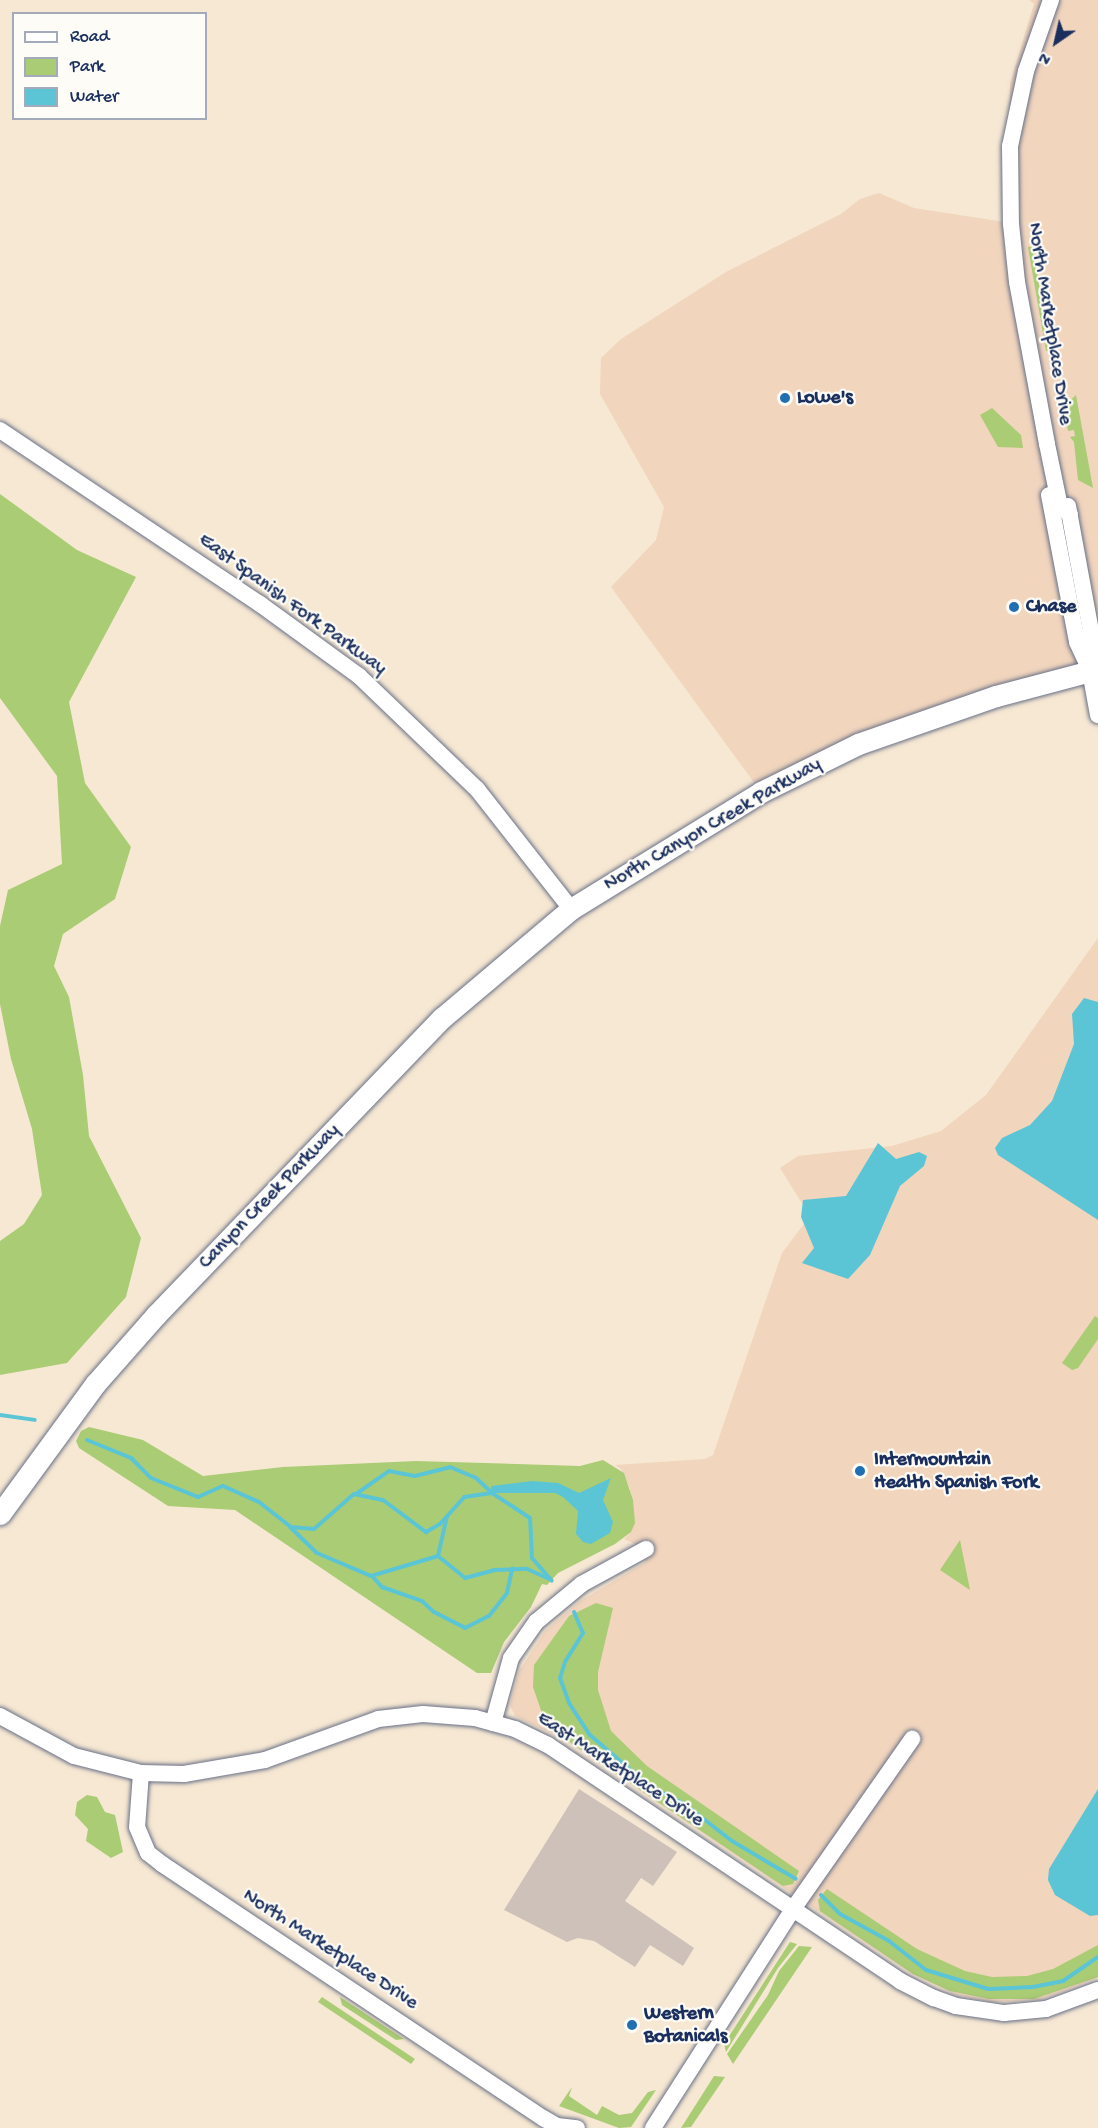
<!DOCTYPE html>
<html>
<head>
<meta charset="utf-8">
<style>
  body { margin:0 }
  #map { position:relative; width:1098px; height:2128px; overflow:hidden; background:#f7e8d3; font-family:"Gochi Hand",sans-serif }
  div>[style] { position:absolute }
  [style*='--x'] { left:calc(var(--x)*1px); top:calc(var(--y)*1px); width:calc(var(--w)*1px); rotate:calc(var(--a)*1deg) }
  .built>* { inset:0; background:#f1d5bd }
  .industrial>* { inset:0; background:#cec1ba }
  .green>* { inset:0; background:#aacc74 }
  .water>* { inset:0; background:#5bc5d6 }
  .stream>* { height:4px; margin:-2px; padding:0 2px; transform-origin:2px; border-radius:2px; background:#5bc5d6 }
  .roads { filter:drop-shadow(0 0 2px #687087) drop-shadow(0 0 2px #687087) }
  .minor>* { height:16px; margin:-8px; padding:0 8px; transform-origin:8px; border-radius:8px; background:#fff }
  .major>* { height:21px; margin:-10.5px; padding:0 10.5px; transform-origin:10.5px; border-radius:10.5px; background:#fff }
  .dots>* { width:16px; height:16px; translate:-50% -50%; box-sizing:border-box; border:3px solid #fdfcf7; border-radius:50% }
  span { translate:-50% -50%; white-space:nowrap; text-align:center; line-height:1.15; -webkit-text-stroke:4.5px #fdfcf7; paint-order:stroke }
  .street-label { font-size:20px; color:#1b2f5e }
  .poi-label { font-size:20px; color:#1b2f5e; font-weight:700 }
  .left { translate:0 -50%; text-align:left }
  .legend { position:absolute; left:12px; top:12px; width:195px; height:108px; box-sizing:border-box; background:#fdfcf7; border:2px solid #a3aaba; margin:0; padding:8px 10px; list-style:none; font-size:18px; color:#1b2f5e }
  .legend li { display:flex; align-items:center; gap:12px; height:30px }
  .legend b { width:30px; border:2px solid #a3aaba }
  .north { position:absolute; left:1026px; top:12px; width:60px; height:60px; -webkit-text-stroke:4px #fdfcf7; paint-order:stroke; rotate:214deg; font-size:16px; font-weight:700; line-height:24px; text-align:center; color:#1b2f5e }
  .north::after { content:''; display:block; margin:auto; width:21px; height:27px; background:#1b2f5e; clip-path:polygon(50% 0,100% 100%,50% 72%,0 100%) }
</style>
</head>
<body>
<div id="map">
  <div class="built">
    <div style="clip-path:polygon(1029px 0,1098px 0,1098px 670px,894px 730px,761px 792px,611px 587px,656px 540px,664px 507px,600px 394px,601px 358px,621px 339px,726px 272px,841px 214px,860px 199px,879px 193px,914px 208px,1011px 223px,1010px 83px,1034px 4px)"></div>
    <div style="clip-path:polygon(1098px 938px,1098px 1978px,1039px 2000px,991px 2002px,956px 1995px,910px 1973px,563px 1739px,515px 1716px,510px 1705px,519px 1671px,545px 1631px,580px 1601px,646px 1562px,635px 1544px,624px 1539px,631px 1532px,630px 1489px,621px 1469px,615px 1465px,705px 1459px,713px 1455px,782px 1253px,810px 1216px,780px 1168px,798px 1156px,892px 1146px,941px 1131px,986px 1095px)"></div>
  </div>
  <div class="industrial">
    <div style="clip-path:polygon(579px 1789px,677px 1852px,653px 1886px,641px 1878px,625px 1901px,694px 1948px,683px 1966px,650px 1945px,635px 1967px,594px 1941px,578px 1938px,567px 1942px,504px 1910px)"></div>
  </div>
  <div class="green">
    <div style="clip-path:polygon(1028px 247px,1032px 247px,1051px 350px,1046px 351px)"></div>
    <div style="clip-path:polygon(1076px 395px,1093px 488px,1078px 480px,1074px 442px,1070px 437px,1075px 436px,1074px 430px,1068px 431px,1064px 406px)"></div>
    <div style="clip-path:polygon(992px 408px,1021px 435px,1023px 448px,998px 447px,980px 415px)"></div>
    <div style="clip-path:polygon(0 494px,77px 550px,136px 577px,69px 702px,85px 783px,131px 847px,115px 899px,63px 934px,54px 966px,69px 997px,83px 1075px,89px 1136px,141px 1238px,126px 1297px,67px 1363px,0 1375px,0 1241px,24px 1224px,42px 1195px,32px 1129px,11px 1059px,0 1004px,0 926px,8px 890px,62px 864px,57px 776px,0 698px)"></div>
    <div style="clip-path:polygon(1095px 1316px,1098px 1318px,1098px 1339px,1078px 1368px,1072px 1370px,1062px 1363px)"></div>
    <div style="clip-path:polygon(89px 1427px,143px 1440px,203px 1476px,283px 1467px,416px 1461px,580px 1466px,603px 1460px,624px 1473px,633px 1500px,635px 1523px,631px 1532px,615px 1544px,558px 1573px,547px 1585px,542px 1584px,531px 1607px,504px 1642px,491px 1673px,477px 1673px,235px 1510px,168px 1506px,79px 1448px,76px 1441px,81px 1431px)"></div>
    <div style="clip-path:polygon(960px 1540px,970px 1590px,940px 1570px)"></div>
    <div style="clip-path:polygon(596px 1603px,613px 1608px,598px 1672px,598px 1690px,611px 1731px,647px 1766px,799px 1871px,793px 1884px,783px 1886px,661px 1804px,571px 1743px,559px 1727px,543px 1716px,533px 1687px,534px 1665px,569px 1616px)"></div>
    <div style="clip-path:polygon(87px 1795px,97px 1797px,105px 1812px,115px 1815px,123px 1852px,111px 1858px,86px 1841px,88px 1829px,75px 1815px,77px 1802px)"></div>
    <div style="clip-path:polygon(827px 1889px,917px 1949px,965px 1971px,992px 1977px,1027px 1976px,1053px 1969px,1098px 1945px,1098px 1977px,1034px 1999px,989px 1999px,950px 1991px,913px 1974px,820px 1911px,818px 1900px)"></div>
    <div style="clip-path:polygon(790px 1942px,797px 1944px,778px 1968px,726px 2052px,724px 2044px)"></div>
    <div style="clip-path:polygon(799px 1946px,812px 1947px,733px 2064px,727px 2054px,768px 1995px,779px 1971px)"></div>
    <div style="clip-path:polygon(322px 1997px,415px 2059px,411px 2064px,318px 2002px)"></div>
    <div style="clip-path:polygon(340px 1997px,404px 2039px,396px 2040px,342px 2005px)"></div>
    <div style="clip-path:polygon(714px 2076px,725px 2077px,691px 2127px,681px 2128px)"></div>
    <div style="clip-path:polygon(572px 2087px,569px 2096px,597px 2115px,602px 2106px,619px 2115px,632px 2113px,648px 2092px,656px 2090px,631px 2127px,619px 2128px,559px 2106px)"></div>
  </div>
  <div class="water">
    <div style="clip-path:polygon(1084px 998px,1098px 1002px,1098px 1220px,998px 1155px,995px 1148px,1002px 1138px,1030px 1125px,1052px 1101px,1074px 1044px,1072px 1014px)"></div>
    <div style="clip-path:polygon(878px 1143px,896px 1159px,919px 1152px,927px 1156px,924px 1166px,900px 1186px,870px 1255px,848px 1279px,802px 1263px,814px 1248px,801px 1217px,803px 1200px,846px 1196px)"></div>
    <div style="clip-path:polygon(611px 1478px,603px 1500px,613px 1522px,610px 1533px,591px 1544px,583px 1542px,576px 1534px,578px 1511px,563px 1497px,555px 1493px,492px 1493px,491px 1486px,532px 1481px,558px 1483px,579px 1493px)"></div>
    <div style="clip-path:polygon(1098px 1789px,1098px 1915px,1090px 1916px,1055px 1895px,1048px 1880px,1049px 1869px)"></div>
  </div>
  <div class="stream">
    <div style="--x:0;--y:1415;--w:35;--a:8"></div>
    <div style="--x:87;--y:1440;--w:48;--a:22.2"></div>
    <div style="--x:131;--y:1458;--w:28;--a:45"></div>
    <div style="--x:151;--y:1478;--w:51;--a:22"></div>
    <div style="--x:198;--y:1497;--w:27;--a:-24"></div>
    <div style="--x:223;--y:1486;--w:39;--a:24"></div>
    <div style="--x:259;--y:1502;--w:41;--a:38"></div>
    <div style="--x:291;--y:1527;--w:23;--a:5"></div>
    <div style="--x:314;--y:1529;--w:53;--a:-41.2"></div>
    <div style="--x:354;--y:1494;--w:30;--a:12"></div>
    <div style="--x:383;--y:1500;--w:54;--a:36.7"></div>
    <div style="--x:426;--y:1532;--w:16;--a:-30"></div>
    <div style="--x:440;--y:1524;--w:36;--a:-48"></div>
    <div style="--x:464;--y:1497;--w:28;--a:-8"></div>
    <div style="--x:492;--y:1493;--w:45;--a:33.3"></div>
    <div style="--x:530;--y:1518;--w:40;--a:87.1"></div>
    <div style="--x:532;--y:1558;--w:30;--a:49"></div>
    <div style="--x:356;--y:1494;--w:40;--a:-34.9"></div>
    <div style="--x:389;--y:1471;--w:26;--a:11"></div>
    <div style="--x:415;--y:1476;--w:36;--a:-14"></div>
    <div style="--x:450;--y:1467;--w:28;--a:23"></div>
    <div style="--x:476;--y:1478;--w:21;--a:43"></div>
    <div style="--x:290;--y:1527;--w:37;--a:44"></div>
    <div style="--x:317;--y:1553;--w:59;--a:23.1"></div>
    <div style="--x:371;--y:1576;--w:70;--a:-16.6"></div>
    <div style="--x:438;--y:1556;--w:35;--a:39"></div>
    <div style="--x:465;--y:1578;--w:30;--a:-15"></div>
    <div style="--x:494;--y:1570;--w:33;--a:-2"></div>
    <div style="--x:527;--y:1569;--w:24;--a:24"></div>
    <div style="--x:438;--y:1556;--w:41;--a:-77.3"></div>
    <div style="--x:372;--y:1576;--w:15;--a:48"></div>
    <div style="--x:382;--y:1587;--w:42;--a:19.3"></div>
    <div style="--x:422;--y:1601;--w:16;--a:43"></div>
    <div style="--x:434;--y:1612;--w:35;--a:27"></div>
    <div style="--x:465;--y:1628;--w:27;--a:-27"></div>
    <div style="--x:489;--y:1616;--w:29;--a:-52"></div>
    <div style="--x:507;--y:1593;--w:25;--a:-78"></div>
    <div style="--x:574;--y:1612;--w:23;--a:67"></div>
    <div style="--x:583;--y:1633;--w:34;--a:122"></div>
    <div style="--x:565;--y:1662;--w:17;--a:107"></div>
    <div style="--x:560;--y:1678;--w:27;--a:70"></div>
    <div style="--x:569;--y:1703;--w:38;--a:57"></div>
    <div style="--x:590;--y:1735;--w:78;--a:40.8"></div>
    <div style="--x:649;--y:1786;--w:38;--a:27"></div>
    <div style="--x:683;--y:1803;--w:62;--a:37.8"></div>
    <div style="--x:732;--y:1841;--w:74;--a:30.7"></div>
    <div style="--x:821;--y:1895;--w:27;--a:45"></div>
    <div style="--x:840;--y:1914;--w:56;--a:28.9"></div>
    <div style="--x:889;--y:1941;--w:47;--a:38.1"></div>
    <div style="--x:926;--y:1970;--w:65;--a:17"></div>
    <div style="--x:988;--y:1989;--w:45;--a:-2.5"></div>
    <div style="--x:1033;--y:1987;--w:31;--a:-11"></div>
    <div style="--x:1063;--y:1981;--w:42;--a:-34.4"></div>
  </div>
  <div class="roads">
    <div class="minor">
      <div style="--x:1051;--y:0;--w:75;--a:109.4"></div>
      <div style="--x:1026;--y:71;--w:77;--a:102"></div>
      <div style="--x:1010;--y:146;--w:78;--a:89.3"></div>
      <div style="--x:1011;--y:224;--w:58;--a:84.1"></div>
      <div style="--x:1017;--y:282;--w:165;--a:79.5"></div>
      <div style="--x:1047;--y:444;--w:64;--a:78.3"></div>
      <div style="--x:1060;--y:507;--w:12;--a:35"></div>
      <div style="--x:0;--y:430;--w:313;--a:33.8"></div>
      <div style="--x:260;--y:604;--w:122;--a:36"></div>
      <div style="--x:359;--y:676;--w:163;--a:43.8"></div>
      <div style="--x:477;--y:789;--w:152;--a:51.9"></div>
      <div style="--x:1049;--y:495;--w:150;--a:79.2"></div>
      <div style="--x:1077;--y:642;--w:29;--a:65"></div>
      <div style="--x:1068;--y:506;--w:127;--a:79.6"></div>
      <div style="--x:1091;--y:631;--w:40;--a:91.4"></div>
      <div style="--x:1090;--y:671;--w:45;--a:79.7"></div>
      <div style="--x:0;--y:1716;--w:84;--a:28.4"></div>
      <div style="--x:74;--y:1756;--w:69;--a:14.2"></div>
      <div style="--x:141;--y:1773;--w:43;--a:1.3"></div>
      <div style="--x:184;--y:1774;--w:82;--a:-9.8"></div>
      <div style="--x:265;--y:1760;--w:120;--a:-19.9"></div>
      <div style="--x:378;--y:1719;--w:45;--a:-6.3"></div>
      <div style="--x:423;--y:1714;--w:52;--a:4.4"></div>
      <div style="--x:475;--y:1718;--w:41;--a:15.4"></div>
      <div style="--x:515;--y:1729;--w:37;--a:26"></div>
      <div style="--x:548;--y:1745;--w:424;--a:33.8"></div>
      <div style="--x:900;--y:1981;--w:38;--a:27"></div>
      <div style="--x:934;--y:1998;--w:23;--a:20"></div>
      <div style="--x:956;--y:2006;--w:49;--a:8.3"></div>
      <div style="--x:1004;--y:2013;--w:42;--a:-5.4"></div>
      <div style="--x:1046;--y:2009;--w:55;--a:-20.1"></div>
      <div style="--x:493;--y:1723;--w:67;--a:-74.5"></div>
      <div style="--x:511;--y:1658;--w:44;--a:-55.2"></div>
      <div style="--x:536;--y:1622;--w:60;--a:-39.6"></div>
      <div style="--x:582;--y:1584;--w:73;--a:-28.7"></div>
      <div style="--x:141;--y:1773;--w:54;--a:94.2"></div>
      <div style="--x:137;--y:1827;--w:28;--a:67"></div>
      <div style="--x:148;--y:1853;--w:18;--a:38"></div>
      <div style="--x:162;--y:1864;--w:458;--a:33.7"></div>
      <div style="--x:543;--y:2118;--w:16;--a:30"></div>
      <div style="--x:557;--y:2126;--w:20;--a:6"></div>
      <div style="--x:653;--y:2128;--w:260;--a:-57.4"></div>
      <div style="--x:793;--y:1909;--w:208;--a:-55"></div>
    </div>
    <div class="major">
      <div style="--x:0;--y:1514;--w:162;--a:-53.8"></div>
      <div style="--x:96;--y:1383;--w:91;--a:-48.6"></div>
      <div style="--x:156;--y:1315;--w:412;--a:-46.1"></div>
      <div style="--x:442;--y:1018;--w:169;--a:-40.2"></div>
      <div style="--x:571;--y:909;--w:223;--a:-31.6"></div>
      <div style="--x:761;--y:792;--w:108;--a:-26.3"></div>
      <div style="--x:858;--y:744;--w:146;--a:-19.2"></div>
      <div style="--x:996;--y:696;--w:106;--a:-14.8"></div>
    </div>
  </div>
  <div class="dots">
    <div style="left:785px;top:398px;background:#1f6fb2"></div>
    <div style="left:1014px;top:607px;background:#1f6fb2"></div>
    <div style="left:860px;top:1471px;background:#1f6fb2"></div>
    <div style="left:632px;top:2025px;background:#1f6fb2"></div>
  </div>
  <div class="street-label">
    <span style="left:1049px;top:324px;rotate:81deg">North Marketplace Drive</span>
    <span style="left:292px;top:605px;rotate:36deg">East Spanish Fork Parkway</span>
    <span style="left:713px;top:825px;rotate:-30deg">North Canyon Creek Parkway</span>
    <span style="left:270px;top:1197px;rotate:-46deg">Canyon Creek Parkway</span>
    <span style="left:620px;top:1770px;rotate:33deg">East Marketplace Drive</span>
    <span style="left:330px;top:1950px;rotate:33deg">North Marketplace Drive</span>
  </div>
  <div class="poi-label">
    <span class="left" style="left:797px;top:398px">Lowe's</span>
    <span class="left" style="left:1026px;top:607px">Chase</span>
    <span class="left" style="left:874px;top:1472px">Intermountain<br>Health Spanish Fork</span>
    <span class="left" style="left:644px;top:2026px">Western<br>Botanicals</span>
  </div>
  <ul class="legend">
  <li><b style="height:8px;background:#fff"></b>Road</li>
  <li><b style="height:16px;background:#aacc74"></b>Park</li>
  <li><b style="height:16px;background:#5bc5d6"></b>Water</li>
  </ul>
  <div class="north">N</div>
</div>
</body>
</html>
